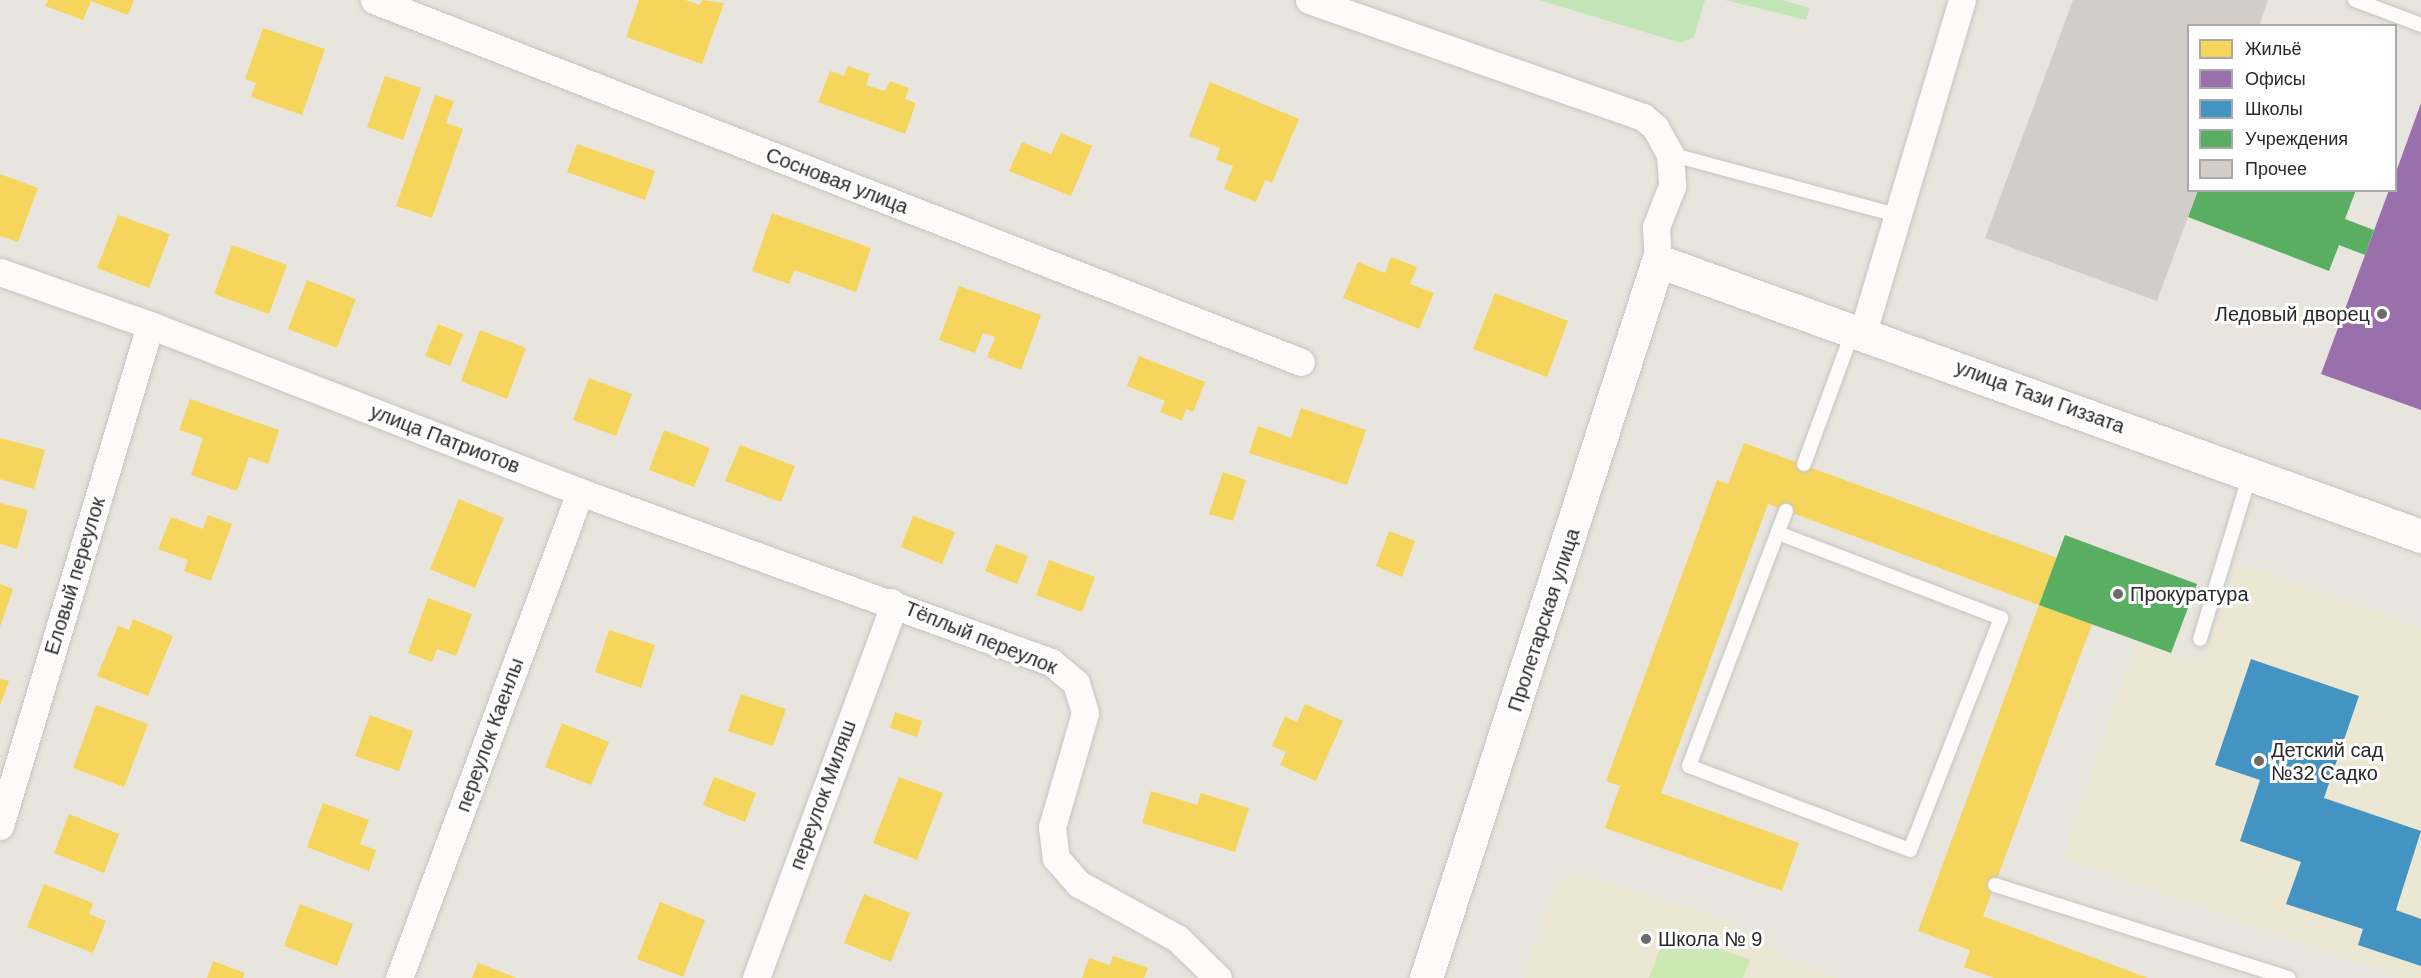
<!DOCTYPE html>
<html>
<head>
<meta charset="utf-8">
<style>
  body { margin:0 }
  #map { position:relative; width:2421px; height:978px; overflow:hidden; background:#e8e5de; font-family:Helvetica,sans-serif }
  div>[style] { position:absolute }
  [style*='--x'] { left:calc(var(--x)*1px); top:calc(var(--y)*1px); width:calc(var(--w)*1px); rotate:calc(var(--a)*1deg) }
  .education>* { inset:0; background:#ebe7d2 }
  .green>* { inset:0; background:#c2e4b6 }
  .pitch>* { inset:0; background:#cce8b3 }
  .homes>* { inset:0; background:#f6d55c }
  .offices>* { inset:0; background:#9970ab }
  .schools>* { inset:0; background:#4393c3 }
  .public>* { inset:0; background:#5aae61 }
  .building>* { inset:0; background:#d1cec9 }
  .roads { filter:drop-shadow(0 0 2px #c5c4c4) drop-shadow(0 0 2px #c5c4c4) }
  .lane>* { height:14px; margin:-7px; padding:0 7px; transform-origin:7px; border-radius:7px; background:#fcfbfa }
  .street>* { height:27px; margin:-13.5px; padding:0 13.5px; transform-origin:13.5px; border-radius:13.5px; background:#fcfbfa }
  .secondary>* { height:33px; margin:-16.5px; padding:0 16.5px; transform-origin:16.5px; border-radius:16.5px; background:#fcfbfa }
  .dots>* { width:16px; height:16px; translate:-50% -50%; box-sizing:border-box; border:3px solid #fff; border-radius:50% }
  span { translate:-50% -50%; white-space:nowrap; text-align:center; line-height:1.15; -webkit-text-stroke:6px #fff; paint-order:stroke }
  .street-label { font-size:20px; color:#292929 }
  .poi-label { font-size:20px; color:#292929 }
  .right { translate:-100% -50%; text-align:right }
  .left { translate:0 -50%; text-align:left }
  .legend { position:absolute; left:2187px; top:24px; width:210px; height:168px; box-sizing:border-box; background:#fff; border:2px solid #a9a9a9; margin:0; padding:8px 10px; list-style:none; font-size:18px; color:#292929 }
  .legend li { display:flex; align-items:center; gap:12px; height:30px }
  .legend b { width:30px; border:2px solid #a9a9a9 }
</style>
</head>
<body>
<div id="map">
  <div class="education">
    <div style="clip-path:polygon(2238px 562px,2421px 629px,2421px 978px,2401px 978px,2063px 858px,2136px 644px,2203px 663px)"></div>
    <div style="clip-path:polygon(1576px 873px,1728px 920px,1784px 957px,1839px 978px,1522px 978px,1558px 882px)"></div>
  </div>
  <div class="green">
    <div style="clip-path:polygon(1539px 0,1705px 0,1694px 37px,1681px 43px)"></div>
    <div style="clip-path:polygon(1725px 0,1782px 0,1810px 8px,1806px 20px)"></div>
  </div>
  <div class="pitch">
    <div style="clip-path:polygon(1667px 929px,1750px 960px,1743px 978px,1649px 978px)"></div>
  </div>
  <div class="homes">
    <div style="clip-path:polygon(48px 0,134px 0,128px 15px,91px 1px,83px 20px,45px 6px)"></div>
    <div style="clip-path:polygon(639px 0,685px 0,700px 5px,702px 0,724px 3px,702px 64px,626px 37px)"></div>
    <div style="clip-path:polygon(263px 28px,325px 49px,302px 115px,251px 97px,256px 83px,245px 79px)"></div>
    <div style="clip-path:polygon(848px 66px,870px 74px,866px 85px,885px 91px,890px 81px,909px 88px,905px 99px,916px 103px,905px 134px,818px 102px,830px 71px,844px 76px)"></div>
    <div style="clip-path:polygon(385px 76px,421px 88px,403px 140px,367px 127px)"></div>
    <div style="clip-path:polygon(1210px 82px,1299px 119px,1272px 183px,1265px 180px,1256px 202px,1224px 189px,1233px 166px,1216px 160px,1220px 148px,1189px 136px)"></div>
    <div style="clip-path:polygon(435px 95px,454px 101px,446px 123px,463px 129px,432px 218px,396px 206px)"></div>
    <div style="clip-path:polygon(1061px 133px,1092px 146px,1071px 196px,1009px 171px,1022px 142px,1051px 154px)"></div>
    <div style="clip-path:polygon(577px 144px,655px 171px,645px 200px,567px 172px)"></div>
    <div style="clip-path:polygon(0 174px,38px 188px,18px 242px,0 236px)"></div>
    <div style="clip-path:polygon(772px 213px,871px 248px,856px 292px,794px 270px,789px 284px,752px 271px)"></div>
    <div style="clip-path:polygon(118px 215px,170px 234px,149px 288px,97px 268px)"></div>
    <div style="clip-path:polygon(232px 245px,287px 265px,269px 314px,214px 294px)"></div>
    <div style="clip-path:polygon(1391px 257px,1417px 267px,1410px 284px,1434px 293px,1419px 329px,1343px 298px,1358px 262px,1385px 273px)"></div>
    <div style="clip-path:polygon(307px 280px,356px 299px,337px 348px,288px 329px)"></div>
    <div style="clip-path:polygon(959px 286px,1041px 315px,1021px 370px,987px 357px,995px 337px,983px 333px,975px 353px,939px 340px)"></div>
    <div style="clip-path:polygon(1495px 293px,1568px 321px,1547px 377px,1473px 349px)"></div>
    <div style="clip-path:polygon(438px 324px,463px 334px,450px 366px,425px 356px)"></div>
    <div style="clip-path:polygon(480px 330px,526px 348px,507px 399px,461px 381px)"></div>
    <div style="clip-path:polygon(1139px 356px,1205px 382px,1193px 412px,1186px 409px,1182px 421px,1160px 412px,1165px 401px,1127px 386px)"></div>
    <div style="clip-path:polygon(589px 378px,632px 394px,616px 436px,573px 420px)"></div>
    <div style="clip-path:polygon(190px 399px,279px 430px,268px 464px,249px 457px,237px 491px,191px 475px,203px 438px,179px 430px)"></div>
    <div style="clip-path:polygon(1301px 408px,1366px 430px,1347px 485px,1249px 453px,1258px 426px,1291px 438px)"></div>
    <div style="clip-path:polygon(664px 430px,710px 448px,694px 487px,649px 470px)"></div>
    <div style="clip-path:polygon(0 438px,45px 450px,34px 489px,0 479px)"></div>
    <div style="clip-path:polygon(1744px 443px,2057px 558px,2039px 605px,2092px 624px,1983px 916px,2148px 978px,1994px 978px,1964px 967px,1970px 950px,1918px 931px,2039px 605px,1768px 504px,1661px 793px,1799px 843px,1782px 891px,1605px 828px,1620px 786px,1606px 781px,1717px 480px,1728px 484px)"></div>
    <div style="clip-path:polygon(740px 445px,795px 466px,781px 502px,725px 481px)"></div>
    <div style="clip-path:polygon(1223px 472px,1246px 480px,1233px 521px,1209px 514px)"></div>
    <div style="clip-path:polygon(459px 499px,504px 518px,475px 588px,430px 569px)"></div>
    <div style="clip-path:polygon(0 503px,28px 510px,17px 549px,0 544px)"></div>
    <div style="clip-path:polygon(208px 515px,232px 524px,211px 581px,184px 571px,188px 560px,158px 549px,171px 517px,203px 529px)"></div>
    <div style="clip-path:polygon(913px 516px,955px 532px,942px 564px,901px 547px)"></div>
    <div style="clip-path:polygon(1389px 531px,1415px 541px,1402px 577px,1376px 566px)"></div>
    <div style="clip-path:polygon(996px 544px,1028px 556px,1017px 584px,985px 571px)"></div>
    <div style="clip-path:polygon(1049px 560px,1095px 577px,1082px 612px,1036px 595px)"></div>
    <div style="clip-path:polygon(0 584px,13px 589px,0 627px)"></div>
    <div style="clip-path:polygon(428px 598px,472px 614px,456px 656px,437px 649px,432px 662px,408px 653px)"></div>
    <div style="clip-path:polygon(133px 619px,173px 636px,148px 696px,97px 676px,118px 626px,129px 630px)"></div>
    <div style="clip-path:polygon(609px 630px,655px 645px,641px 688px,595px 672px)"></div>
    <div style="clip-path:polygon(0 679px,9px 681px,0 706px)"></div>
    <div style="clip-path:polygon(741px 694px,786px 709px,773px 746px,728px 731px)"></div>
    <div style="clip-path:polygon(1305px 704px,1343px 721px,1316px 781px,1280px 765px,1286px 752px,1272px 746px,1285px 716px,1297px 722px)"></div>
    <div style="clip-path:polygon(96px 705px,148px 724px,124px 787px,73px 768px)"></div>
    <div style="clip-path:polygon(895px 712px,922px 721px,917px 737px,890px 728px)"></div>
    <div style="clip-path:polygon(370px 715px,413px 731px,399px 771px,355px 756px)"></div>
    <div style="clip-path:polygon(562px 723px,609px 742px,591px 785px,545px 767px)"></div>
    <div style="clip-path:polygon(714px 777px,756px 793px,745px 822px,703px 805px)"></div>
    <div style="clip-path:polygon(899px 777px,943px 793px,917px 860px,873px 843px)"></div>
    <div style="clip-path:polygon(1151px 791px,1197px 805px,1201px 793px,1249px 808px,1235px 852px,1142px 823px)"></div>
    <div style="clip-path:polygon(323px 803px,369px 820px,360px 844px,376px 850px,369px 871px,307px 847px)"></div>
    <div style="clip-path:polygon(69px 814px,119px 834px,104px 873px,54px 853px)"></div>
    <div style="clip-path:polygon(44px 884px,93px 903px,89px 914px,106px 921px,93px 953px,27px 927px)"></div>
    <div style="clip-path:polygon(864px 894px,910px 913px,891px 962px,844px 943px)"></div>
    <div style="clip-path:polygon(660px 902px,705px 920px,683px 977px,637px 959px)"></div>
    <div style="clip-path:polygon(300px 904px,353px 924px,337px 966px,284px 946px)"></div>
    <div style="clip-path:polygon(1113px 956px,1148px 968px,1144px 978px,1082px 978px,1089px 958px,1110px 965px)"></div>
    <div style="clip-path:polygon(213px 961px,245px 973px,243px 978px,207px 978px)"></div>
    <div style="clip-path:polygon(478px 963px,517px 978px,472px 978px)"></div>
  </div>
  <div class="offices">
    <div style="clip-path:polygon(2421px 103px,2421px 410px,2321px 374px,2389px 190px,2396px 190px,2396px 172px)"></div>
  </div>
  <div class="schools">
    <div style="clip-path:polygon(2251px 659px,2359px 696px,2324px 798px,2421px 831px,2396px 910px,2421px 919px,2421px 966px,2358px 945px,2363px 929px,2286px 904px,2301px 862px,2240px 841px,2260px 780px,2215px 765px)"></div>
  </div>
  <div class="public">
    <div style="clip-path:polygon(2198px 190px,2356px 190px,2345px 219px,2374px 230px,2365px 255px,2339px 245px,2329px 271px,2188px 217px)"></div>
    <div style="clip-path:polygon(2065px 535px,2197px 584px,2171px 653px,2039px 605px)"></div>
  </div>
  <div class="building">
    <div style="clip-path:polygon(2073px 0,2268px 0,2259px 26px,2188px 26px,2188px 190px,2198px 190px,2157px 301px,1985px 238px)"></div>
  </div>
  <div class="roads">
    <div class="lane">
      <div style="--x:2355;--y:0;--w:71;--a:20.7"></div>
      <div style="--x:1670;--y:154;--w:237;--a:15.1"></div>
      <div style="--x:1804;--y:464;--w:142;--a:-69.8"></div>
      <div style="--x:1778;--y:533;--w:239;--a:20.9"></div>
      <div style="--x:2001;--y:618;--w:249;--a:111.4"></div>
      <div style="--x:1910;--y:850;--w:236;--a:-159.2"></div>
      <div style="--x:1689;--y:766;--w:273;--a:-69.2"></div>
      <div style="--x:2200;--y:639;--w:172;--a:-73.1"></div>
      <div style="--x:1995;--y:885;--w:308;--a:17.6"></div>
    </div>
    <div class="street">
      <div style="--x:374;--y:0;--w:995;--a:21.33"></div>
      <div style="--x:1309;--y:0;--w:354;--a:19.3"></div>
      <div style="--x:1643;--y:117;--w:16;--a:40"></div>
      <div style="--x:1655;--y:127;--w:31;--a:61"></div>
      <div style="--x:1670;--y:154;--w:32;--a:86"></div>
      <div style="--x:1672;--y:186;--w:44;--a:111.3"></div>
      <div style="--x:1656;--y:227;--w:34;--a:87"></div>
      <div style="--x:0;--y:272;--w:159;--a:19.5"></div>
      <div style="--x:150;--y:325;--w:461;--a:21.2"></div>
      <div style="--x:580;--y:492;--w:501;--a:19.85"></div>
      <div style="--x:1051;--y:662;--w:33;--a:40"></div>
      <div style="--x:1076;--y:683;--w:31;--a:73"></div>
      <div style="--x:1085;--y:713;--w:119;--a:106.1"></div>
      <div style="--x:1052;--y:827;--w:31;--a:83"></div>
      <div style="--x:1056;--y:858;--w:35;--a:49"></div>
      <div style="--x:1079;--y:884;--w:112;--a:28.9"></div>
      <div style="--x:1177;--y:938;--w:57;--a:44.3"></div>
      <div style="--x:1863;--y:332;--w:346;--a:-73.4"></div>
      <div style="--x:0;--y:826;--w:523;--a:-73.33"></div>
      <div style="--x:399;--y:978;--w:519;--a:-69.57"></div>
      <div style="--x:756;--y:978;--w:389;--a:-69.7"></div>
      <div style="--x:891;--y:613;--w:11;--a:-90"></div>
    </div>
    <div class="secondary">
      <div style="--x:1426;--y:978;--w:754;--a:-72.07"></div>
      <div style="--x:1658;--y:261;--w:811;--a:19.82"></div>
    </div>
  </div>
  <div class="dots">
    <div style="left:2382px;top:314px;background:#6c6b68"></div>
    <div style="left:2118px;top:594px;background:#6c6b68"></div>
    <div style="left:2259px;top:761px;background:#6c6b68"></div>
    <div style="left:1646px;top:939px;background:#6c6b68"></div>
  </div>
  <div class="street-label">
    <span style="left:837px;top:181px;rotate:21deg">Сосновая улица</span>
    <span style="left:2040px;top:397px;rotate:20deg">улица Тази Гиззата</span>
    <span style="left:445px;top:439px;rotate:21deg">улица Патриотов</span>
    <span style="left:75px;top:576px;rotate:-73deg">Еловый переулок</span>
    <span style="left:1544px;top:620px;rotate:-72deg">Пролетарская улица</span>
    <span style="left:981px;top:638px;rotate:22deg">Тёплый переулок</span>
    <span style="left:490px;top:735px;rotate:-70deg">переулок Каенлы</span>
    <span style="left:823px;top:795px;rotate:-70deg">переулок Миляш</span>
  </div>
  <div class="poi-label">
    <span class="right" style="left:2370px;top:314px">Ледовый дворец</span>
    <span class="left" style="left:2130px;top:594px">Прокуратура</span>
    <span class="left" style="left:2271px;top:762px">Детский сад<br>№32 Садко</span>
    <span class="left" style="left:1658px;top:939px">Школа № 9</span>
  </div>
  <ul class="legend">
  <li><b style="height:16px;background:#f6d55c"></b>Жильё</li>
  <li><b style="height:16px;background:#9970ab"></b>Офисы</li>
  <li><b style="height:16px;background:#4393c3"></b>Школы</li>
  <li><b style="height:16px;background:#5aae61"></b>Учреждения</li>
  <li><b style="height:16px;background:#d1cec9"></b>Прочее</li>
  </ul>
</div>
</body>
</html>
